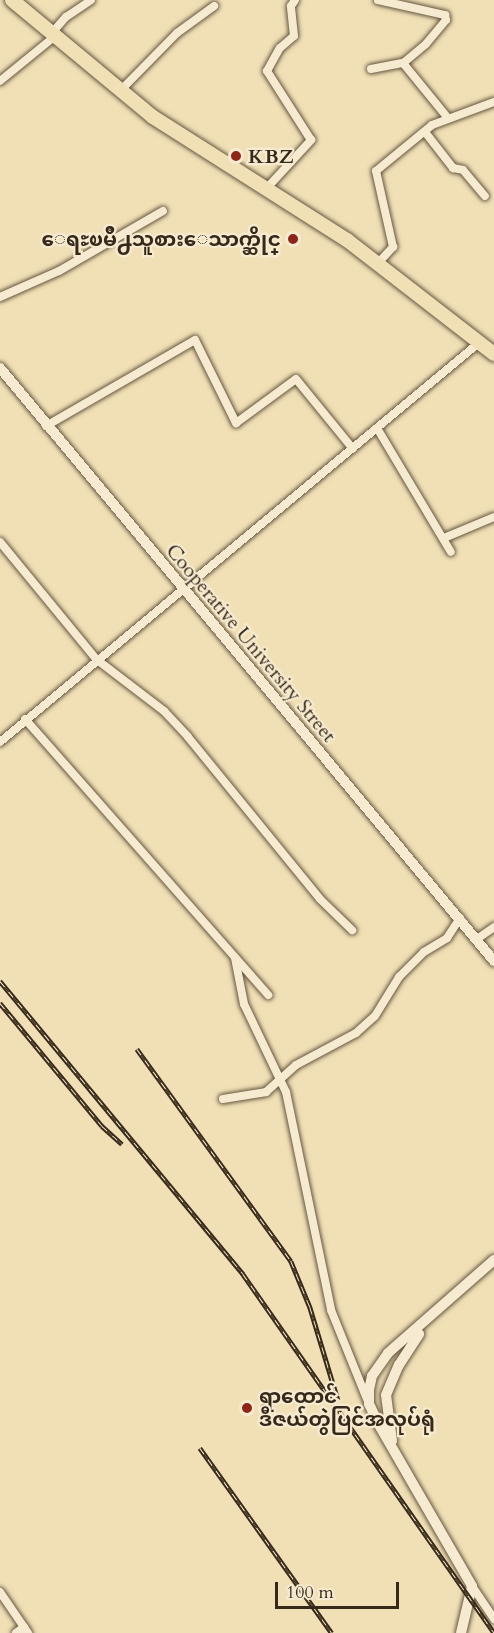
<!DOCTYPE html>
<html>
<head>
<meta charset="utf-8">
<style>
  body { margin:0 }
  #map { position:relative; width:494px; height:1633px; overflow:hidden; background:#f1e0b6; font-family:Cardo,"Noto Sans Myanmar",serif }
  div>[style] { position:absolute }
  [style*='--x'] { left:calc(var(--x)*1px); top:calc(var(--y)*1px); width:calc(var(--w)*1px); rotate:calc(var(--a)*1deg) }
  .roads { filter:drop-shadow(0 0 2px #665740) drop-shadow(0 0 2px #665740) }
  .street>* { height:8px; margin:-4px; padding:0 4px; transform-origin:4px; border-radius:4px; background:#f6ebd0 }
  .secondary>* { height:10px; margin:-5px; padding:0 5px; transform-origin:5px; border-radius:5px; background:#f6ebd0 }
  .highway>* { height:14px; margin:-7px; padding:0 7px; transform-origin:7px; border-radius:7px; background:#f1e0b6 }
  .rail>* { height:4.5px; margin-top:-2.25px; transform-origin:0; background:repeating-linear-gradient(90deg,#f6ebd0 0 7px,#372919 0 14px); box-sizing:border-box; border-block:2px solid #372919 }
  .dots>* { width:16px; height:16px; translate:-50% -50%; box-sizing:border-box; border:3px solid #f6ebd0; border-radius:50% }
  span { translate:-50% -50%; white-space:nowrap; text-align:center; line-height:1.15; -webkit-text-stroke:4.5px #f6ebd0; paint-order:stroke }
  .poi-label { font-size:20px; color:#372919; font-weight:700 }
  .left { translate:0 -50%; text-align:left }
  .right { translate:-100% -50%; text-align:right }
  .street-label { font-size:20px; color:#372919 }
  .scale { position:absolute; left:275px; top:1582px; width:124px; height:27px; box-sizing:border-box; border:3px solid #372919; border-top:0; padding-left:8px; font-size:18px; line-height:21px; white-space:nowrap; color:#372919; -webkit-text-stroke:4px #f6ebd0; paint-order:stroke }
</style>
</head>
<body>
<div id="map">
  <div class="roads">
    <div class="street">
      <div style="--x:378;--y:0;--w:69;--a:12.6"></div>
      <div style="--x:445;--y:15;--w:5;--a:79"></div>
      <div style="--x:446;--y:20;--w:31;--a:130"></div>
      <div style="--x:426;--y:44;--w:30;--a:140"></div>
      <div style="--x:51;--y:34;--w:23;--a:-49"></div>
      <div style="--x:66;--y:17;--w:30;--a:-34"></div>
      <div style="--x:371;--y:69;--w:33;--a:-11"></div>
      <div style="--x:403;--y:63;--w:70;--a:50.8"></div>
      <div style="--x:0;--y:81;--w:70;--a:-39.2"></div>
      <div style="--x:120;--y:91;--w:81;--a:-45.5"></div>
      <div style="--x:177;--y:33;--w:46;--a:-36.1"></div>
      <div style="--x:425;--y:132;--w:46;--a:52.1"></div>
      <div style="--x:453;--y:168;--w:10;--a:11"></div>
      <div style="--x:463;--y:170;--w:34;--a:50"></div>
      <div style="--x:266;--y:189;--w:67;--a:-47.4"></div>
      <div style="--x:311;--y:140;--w:82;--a:-122.5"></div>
      <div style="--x:267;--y:71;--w:26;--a:-61"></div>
      <div style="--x:280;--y:48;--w:18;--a:-41"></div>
      <div style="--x:294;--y:36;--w:30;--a:-96"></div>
      <div style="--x:291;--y:6;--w:7;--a:-56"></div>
      <div style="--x:379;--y:262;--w:21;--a:-47"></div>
      <div style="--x:393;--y:247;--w:78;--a:-102.6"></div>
      <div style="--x:376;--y:171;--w:72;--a:-39.4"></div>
      <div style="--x:432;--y:125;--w:66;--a:-20.4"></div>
      <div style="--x:0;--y:297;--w:64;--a:-23.8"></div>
      <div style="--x:59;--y:271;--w:120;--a:-30"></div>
      <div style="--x:46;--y:426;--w:172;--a:-30"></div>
      <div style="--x:195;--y:340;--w:93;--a:63.7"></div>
      <div style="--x:236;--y:423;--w:74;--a:-36.3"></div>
      <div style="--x:296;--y:379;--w:90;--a:50.8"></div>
      <div style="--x:377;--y:428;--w:144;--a:59.2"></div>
      <div style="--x:444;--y:538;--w:54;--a:-22.8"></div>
      <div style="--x:0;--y:542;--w:151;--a:50.6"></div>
      <div style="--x:96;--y:659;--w:86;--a:37.4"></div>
      <div style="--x:164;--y:711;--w:35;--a:47"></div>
      <div style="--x:188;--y:737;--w:209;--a:50.8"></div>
      <div style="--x:320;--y:899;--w:45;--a:44.1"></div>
      <div style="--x:25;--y:719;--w:368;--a:48.6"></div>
      <div style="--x:0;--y:742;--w:625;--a:-39.81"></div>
      <div style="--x:477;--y:939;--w:21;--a:-35"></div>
      <div style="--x:235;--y:958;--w:47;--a:78.9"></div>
      <div style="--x:244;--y:1004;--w:98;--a:64.5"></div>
      <div style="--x:286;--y:1092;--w:223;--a:78.3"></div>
      <div style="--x:331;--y:1310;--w:96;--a:68"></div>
      <div style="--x:223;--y:1099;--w:44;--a:-9.2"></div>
      <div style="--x:266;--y:1092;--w:40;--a:-42"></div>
      <div style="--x:296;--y:1065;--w:68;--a:-28.1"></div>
      <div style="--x:356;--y:1033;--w:25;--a:-42"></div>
      <div style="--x:375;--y:1016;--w:46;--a:-58.4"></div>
      <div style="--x:399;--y:977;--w:35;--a:-45"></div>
      <div style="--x:424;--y:952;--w:27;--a:-31"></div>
      <div style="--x:447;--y:938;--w:24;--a:-57"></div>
      <div style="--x:472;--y:1586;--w:40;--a:56"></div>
      <div style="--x:0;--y:1592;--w:50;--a:55.7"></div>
      <div style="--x:16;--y:1633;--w:10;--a:-37"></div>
    </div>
    <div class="secondary">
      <div style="--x:0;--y:368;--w:772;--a:50.2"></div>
      <div style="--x:392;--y:1441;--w:46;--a:-97.4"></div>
      <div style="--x:386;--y:1395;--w:33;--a:-67"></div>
      <div style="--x:399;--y:1365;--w:37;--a:-57"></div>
      <div style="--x:461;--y:1633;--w:48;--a:-76.8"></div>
      <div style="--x:472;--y:1586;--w:188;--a:-120"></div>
      <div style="--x:378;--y:1423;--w:21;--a:-115"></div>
      <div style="--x:369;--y:1404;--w:14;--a:-90"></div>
      <div style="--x:369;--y:1390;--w:14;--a:-78"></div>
      <div style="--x:372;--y:1376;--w:28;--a:-55"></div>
      <div style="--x:388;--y:1353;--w:141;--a:-41.3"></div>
    </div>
    <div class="highway">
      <div style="--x:12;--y:0;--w:183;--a:39.7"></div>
      <div style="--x:153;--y:117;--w:230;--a:32.4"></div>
      <div style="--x:347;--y:240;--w:186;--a:37.8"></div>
    </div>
  </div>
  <div class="rail">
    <div style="--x:0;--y:981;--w:381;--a:50.3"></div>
    <div style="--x:243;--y:1274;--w:438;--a:55"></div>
    <div style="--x:0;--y:1003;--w:160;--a:50.3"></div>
    <div style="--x:102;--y:1126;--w:27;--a:42"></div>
    <div style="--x:137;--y:1049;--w:262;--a:54"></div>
    <div style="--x:291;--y:1261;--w:50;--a:67.6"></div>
    <div style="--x:310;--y:1307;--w:97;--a:73.2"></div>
    <div style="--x:200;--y:1448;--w:227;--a:54.5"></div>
  </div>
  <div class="dots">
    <div style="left:236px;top:156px;background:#8f2418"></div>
    <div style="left:293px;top:239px;background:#8f2418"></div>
    <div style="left:247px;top:1408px;background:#8f2418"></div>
  </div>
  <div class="poi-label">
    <span class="left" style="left:248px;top:156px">KBZ</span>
    <span class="right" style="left:281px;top:239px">ေရႊၿမိဳ႕သူစားေသာက္ဆိုင္</span>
    <span class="left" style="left:259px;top:1408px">ရွာထောင်<br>ဒီဇယ်တွဲပြင်အလုပ်ရုံ</span>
  </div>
  <div class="street-label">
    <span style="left:251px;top:643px;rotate:50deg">Cooperative University Street</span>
  </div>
  <div class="scale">100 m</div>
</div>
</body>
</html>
